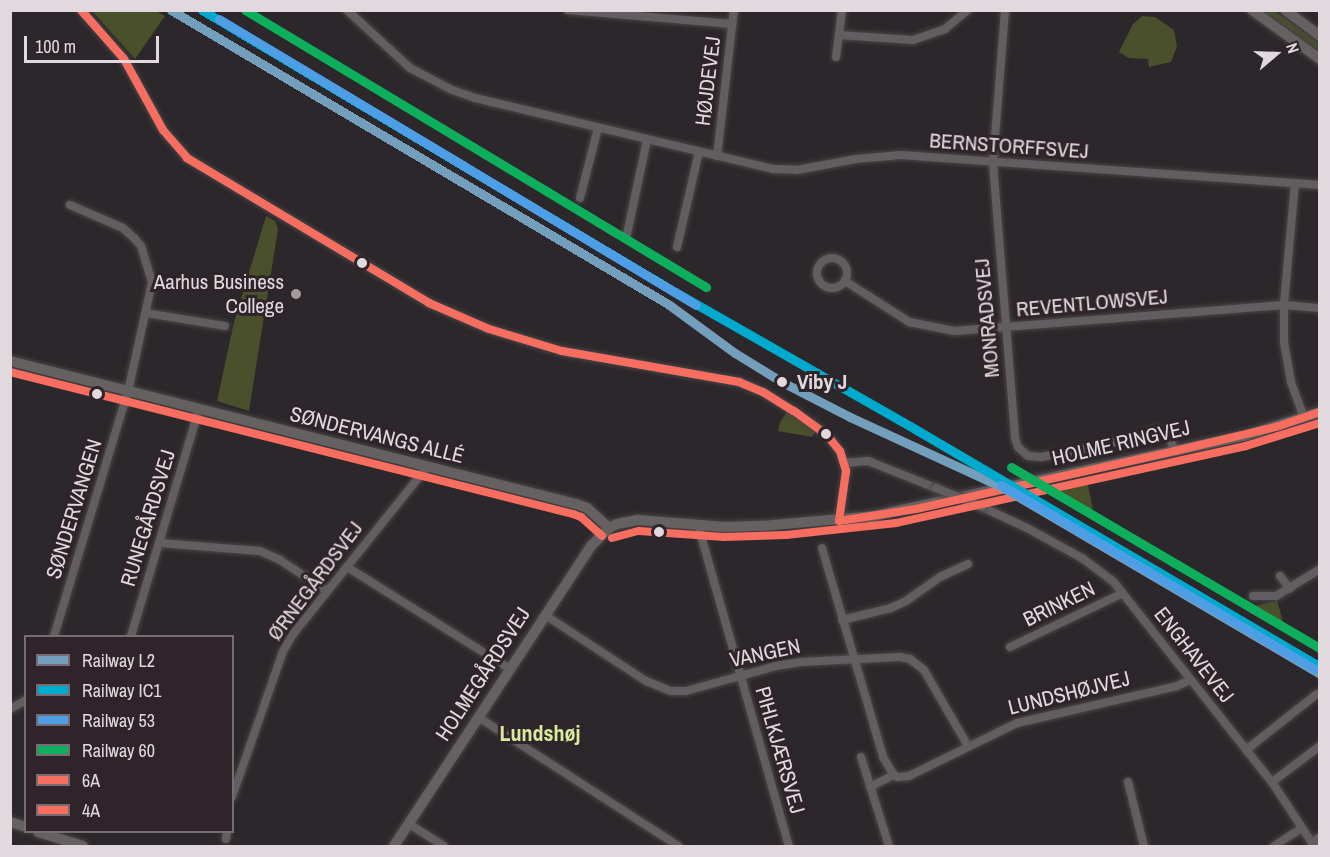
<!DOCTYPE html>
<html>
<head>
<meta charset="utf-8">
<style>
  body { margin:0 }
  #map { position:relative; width:1330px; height:857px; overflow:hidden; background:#2c272a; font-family:"Archivo Narrow",sans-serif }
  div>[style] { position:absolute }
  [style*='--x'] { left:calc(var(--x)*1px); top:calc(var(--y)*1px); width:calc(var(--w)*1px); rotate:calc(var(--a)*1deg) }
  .green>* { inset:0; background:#49502b }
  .roads { filter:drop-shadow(0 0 2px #4a4447) drop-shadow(0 0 2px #4a4447) }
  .street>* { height:8px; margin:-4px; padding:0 4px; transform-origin:4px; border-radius:4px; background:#625d60 }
  .street>.ring { margin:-4px; padding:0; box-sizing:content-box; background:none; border:8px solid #625d60; border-radius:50% }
  .secondary>* { height:10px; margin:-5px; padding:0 5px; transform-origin:5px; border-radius:5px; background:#646160 }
  .bridges { filter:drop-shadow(0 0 2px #4a4447) drop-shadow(0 0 2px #4a4447) }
  .street-bridge>* { height:8px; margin:-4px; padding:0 4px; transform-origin:4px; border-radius:4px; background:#625d60 }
  .bus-1>* { height:8px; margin:-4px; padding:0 4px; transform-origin:4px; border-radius:4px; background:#f76e61 }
  .bus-2>* { height:8px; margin:-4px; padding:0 4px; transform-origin:4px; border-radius:4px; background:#f76e61 }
  .rail-1>* { height:9px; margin:-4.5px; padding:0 4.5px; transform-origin:4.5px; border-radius:4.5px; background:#739fbd }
  .rail-2>* { height:9px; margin:-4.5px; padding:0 4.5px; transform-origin:4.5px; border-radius:4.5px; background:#00a9ce }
  .rail-3>* { height:9px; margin:-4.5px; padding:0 4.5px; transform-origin:4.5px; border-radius:4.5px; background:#4d9ee5 }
  .rail-4>* { height:9px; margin:-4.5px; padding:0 4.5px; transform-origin:4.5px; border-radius:4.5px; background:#0daf5c }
  .dots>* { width:16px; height:16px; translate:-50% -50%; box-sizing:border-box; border:3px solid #2f242a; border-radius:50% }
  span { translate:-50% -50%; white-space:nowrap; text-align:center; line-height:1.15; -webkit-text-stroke:6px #2f242a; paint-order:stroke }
  .street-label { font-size:21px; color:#e1d9dd }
  .poi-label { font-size:21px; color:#e1d9dd }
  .right { translate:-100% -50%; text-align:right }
  .stop-label { font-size:21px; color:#e1d9dd; font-weight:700 }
  .left { translate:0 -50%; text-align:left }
  .neighbourhood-label { font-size:22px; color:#d8ea9e; font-weight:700 }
  .frame { position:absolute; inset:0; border:12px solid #e1d9dd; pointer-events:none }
  .legend { position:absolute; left:24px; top:635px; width:210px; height:198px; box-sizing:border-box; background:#2f242a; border:2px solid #766c72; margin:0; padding:8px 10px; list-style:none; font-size:18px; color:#e1d9dd }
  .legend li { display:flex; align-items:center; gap:12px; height:30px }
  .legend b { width:30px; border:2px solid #766c72 }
  .north { position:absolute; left:1246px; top:24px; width:60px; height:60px; -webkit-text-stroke:4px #2f242a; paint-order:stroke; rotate:71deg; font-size:16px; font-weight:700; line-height:24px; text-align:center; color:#e1d9dd }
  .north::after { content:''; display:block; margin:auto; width:21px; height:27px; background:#e1d9dd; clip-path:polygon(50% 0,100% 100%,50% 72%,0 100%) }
  .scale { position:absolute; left:24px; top:36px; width:135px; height:27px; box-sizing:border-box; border:3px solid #e1d9dd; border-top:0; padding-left:8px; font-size:18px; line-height:21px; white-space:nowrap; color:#e1d9dd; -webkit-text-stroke:4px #2f242a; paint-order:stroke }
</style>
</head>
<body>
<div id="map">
  <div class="green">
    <div style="clip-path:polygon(92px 11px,156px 11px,165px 16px,135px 59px)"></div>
    <div style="clip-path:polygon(1263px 11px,1275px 11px,1319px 43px,1319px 51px)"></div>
    <div style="clip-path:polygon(1142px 16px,1155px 17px,1174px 30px,1177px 46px,1171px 62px,1149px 67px,1148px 59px,1129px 58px,1119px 52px,1133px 24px)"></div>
    <div style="clip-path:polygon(266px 216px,275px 221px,278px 229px,249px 411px,217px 401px,234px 322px)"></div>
    <div style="clip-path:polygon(787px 412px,816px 431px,812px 437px,778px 431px,780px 422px)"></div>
    <div style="clip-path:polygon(1087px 480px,1095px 520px,1047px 493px,1054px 486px)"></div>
    <div style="clip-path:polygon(1277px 600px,1285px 630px,1248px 608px)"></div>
  </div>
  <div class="roads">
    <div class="street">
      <div style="--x:81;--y:10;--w:65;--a:48.7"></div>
      <div style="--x:124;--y:59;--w:81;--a:61.2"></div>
      <div style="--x:163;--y:130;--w:37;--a:49"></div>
      <div style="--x:187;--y:158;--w:282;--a:30.9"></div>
      <div style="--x:429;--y:303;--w:65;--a:23.4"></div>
      <div style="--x:489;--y:329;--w:76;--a:16.8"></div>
      <div style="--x:562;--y:351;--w:180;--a:9.9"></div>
      <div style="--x:739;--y:382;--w:26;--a:23"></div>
      <div style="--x:763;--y:392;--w:36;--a:32"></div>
      <div style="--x:794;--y:411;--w:39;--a:36"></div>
      <div style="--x:826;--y:434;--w:22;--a:51"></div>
      <div style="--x:840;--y:451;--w:21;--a:73"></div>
      <div style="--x:846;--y:471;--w:50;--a:98"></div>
      <div style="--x:347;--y:10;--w:86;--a:42.6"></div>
      <div style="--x:410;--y:68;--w:47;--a:27.6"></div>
      <div style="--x:452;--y:90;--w:24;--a:19"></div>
      <div style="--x:475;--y:98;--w:305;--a:13.4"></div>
      <div style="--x:772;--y:169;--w:25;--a:2"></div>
      <div style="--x:797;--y:170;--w:60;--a:-10.6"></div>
      <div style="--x:856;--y:159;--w:45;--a:-5.1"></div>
      <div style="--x:901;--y:155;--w:420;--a:4.1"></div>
      <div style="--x:568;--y:10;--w:165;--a:4.9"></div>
      <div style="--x:1005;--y:10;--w:153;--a:94.5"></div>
      <div style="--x:993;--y:163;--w:276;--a:85.4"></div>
      <div style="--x:1015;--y:438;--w:9;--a:72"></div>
      <div style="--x:1018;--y:447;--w:13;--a:42"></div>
      <div style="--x:1028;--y:456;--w:13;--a:4"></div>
      <div style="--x:1041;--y:457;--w:65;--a:-10.6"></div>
      <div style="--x:1105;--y:445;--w:54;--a:-16.1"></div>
      <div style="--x:1157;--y:430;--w:14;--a:30"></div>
      <div style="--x:1169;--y:437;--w:15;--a:67"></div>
      <div style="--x:839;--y:35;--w:74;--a:3.9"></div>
      <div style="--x:913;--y:40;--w:34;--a:-19"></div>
      <div style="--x:945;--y:29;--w:30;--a:-40"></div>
      <div style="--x:836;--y:57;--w:47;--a:-82.7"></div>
      <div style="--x:717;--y:156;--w:147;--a:-83.4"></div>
      <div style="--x:1295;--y:183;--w:122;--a:95.2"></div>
      <div style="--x:1284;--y:305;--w:37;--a:90"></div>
      <div style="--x:1284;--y:342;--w:41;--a:80.1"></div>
      <div style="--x:1291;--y:382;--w:38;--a:70"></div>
      <div style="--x:580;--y:198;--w:72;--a:-75.6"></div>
      <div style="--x:627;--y:234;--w:96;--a:-78"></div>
      <div style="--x:677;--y:247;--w:98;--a:-77"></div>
      <div class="ring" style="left:817px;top:258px;width:22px;height:22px"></div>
      <div style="--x:845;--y:281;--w:76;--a:32.6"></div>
      <div style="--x:909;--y:322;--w:46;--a:11.3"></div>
      <div style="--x:954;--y:331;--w:331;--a:-4.5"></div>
      <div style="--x:1284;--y:305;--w:36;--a:5"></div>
      <div style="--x:146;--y:313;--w:80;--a:9.3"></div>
      <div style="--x:844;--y:463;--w:24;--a:-5"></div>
      <div style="--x:868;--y:461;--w:73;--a:21.7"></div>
      <div style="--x:982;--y:507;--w:50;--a:25"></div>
      <div style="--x:1027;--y:528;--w:63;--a:28.6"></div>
      <div style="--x:1082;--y:558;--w:39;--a:37"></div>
      <div style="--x:1113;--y:581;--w:256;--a:51.7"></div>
      <div style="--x:1272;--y:782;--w:77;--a:56.7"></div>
      <div style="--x:698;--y:525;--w:334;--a:74.2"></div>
      <div style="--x:159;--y:543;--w:101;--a:4.5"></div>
      <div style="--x:260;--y:551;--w:22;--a:24"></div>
      <div style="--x:280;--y:560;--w:56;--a:33.4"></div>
      <div style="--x:822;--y:548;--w:218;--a:73.7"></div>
      <div style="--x:883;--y:757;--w:21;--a:59"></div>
      <div style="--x:894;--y:775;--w:4;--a:27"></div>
      <div style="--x:898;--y:777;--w:11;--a:-5"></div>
      <div style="--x:909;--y:776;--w:120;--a:-26.1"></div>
      <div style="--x:1017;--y:723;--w:164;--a:-13"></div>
      <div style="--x:1177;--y:686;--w:14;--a:-25"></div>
      <div style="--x:347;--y:567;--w:192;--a:32"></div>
      <div style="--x:1280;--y:576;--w:16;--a:52"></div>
      <div style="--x:1253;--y:596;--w:23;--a:0"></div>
      <div style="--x:1276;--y:596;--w:52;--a:-31.5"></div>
      <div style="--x:545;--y:615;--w:121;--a:33.2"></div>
      <div style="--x:646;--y:681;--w:27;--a:22"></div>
      <div style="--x:671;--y:691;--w:15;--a:0"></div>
      <div style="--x:686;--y:691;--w:93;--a:-15.5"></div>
      <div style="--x:776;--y:666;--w:24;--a:-9"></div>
      <div style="--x:800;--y:662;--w:100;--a:-2.9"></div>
      <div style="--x:900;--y:657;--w:10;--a:11"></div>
      <div style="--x:910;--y:659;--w:18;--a:38"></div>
      <div style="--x:924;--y:670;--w:88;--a:59.9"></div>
      <div style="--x:842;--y:620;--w:50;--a:-13.8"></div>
      <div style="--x:891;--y:608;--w:17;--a:-25"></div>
      <div style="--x:906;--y:601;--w:42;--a:-35.2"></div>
      <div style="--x:940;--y:577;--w:31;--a:-25"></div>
      <div style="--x:54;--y:636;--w:260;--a:-73.2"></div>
      <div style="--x:129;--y:387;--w:107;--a:-77.6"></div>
      <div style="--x:152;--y:282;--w:38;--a:-107"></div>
      <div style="--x:141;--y:246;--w:11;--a:-131"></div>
      <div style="--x:134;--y:238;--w:15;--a:-138"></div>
      <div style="--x:123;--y:228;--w:58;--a:-156.5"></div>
      <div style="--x:131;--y:636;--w:236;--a:-73.3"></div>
      <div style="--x:1010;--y:647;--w:125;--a:-25.5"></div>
      <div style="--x:10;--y:709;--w:18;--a:-29"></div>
      <div style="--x:478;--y:717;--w:238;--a:32.8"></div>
      <div style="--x:1246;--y:750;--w:90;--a:-38.3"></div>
      <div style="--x:861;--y:757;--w:93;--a:72.5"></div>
      <div style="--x:1128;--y:782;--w:66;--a:76"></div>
      <div style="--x:1272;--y:782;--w:60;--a:-36.9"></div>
      <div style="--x:870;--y:787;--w:27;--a:-27"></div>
      <div style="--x:232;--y:797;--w:155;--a:-70.7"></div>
      <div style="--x:283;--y:651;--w:21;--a:-59"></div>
      <div style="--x:294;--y:633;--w:211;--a:-51.3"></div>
      <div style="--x:409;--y:824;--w:41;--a:32.2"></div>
      <div style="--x:226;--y:839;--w:7;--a:-82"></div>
      <div style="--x:1312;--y:843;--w:10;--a:-37"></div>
      <div style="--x:1274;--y:846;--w:33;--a:-33"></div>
    </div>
    <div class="secondary">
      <div style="--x:1252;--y:10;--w:84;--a:35.8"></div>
      <div style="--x:1285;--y:10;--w:44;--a:36.6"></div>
      <div style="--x:10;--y:361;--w:584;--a:14.18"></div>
      <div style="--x:576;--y:504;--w:12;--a:20"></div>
      <div style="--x:587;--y:508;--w:30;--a:42"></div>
      <div style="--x:10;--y:822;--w:17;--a:17"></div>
      <div style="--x:38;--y:832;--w:47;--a:17.3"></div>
      <div style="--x:394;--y:846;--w:359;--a:-56.7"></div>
      <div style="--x:591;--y:546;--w:25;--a:-45"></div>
      <div style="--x:609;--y:528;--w:9;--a:-27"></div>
      <div style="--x:617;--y:524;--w:21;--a:-11"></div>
      <div style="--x:638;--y:520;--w:87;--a:4.6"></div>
      <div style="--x:725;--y:527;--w:37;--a:-2"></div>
      <div style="--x:762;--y:526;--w:111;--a:-5.1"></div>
      <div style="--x:873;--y:516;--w:380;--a:-12.2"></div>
      <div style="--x:1244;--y:436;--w:80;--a:-17.5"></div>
    </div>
  </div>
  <div class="bridges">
    <div class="street-bridge">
      <div style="--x:936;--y:488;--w:50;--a:22.4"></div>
    </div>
  </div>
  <div class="bus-1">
    <div style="--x:81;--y:10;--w:65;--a:48.7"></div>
    <div style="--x:124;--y:59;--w:81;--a:61.2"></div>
    <div style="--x:163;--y:130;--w:37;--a:49"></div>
    <div style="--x:187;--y:158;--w:282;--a:30.9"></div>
    <div style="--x:429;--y:303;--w:65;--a:23.4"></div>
    <div style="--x:489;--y:329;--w:76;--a:16.8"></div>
    <div style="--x:562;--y:351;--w:180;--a:9.9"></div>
    <div style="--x:739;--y:382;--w:26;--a:23"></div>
    <div style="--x:763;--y:392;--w:36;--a:32"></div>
    <div style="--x:794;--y:411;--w:39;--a:36"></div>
    <div style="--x:826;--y:434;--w:22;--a:51"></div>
    <div style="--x:840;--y:451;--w:21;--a:73"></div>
    <div style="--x:846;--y:471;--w:50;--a:98"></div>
    <div style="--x:839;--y:521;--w:78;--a:-8.9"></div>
    <div style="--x:916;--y:509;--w:265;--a:-12.6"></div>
    <div style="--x:1175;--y:451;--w:107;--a:-13.5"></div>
    <div style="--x:1279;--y:426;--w:43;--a:-18.9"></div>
  </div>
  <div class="bus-2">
    <div style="--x:10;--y:372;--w:581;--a:14.16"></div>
    <div style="--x:573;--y:514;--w:9;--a:21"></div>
    <div style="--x:581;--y:517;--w:28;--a:42"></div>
    <div style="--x:612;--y:538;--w:28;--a:-15"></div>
    <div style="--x:639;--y:531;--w:85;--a:4"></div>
    <div style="--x:724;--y:537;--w:62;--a:-1.8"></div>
    <div style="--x:786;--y:535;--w:111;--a:-6.2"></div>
    <div style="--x:896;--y:523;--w:358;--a:-12.4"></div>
    <div style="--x:1246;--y:446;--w:77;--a:-17.3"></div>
  </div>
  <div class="rail-1">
    <div style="--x:171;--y:10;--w:577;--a:30.61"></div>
    <div style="--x:668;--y:304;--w:83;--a:36.2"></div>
    <div style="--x:735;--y:353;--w:55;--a:31.7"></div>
    <div style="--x:782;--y:382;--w:76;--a:27.2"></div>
    <div style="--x:850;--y:417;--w:165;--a:24.7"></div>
    <div style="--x:1000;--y:486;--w:371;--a:30.4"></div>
  </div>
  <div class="rail-2">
    <div style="--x:202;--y:10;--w:551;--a:30.8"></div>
    <div style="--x:675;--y:292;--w:276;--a:29.7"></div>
    <div style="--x:915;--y:429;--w:470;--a:30.4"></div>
  </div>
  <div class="rail-3">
    <div style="--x:219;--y:19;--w:556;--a:30.95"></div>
    <div style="--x:1001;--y:485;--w:364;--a:30.4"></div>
  </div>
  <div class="rail-4">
    <div style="--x:245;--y:10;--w:538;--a:31"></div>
    <div style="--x:1011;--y:467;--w:358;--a:30.4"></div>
  </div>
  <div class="dots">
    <div style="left:362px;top:263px;background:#e1d9dd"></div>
    <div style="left:296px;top:294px;background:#a29b9e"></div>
    <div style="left:782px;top:382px;background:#e1d9dd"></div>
    <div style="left:97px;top:394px;background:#e1d9dd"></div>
    <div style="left:826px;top:434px;background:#e1d9dd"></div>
    <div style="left:659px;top:532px;background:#e1d9dd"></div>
  </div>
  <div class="street-label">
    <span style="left:708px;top:81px;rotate:-83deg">HØJDEVEJ</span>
    <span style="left:1009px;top:146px;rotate:4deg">BERNSTORFFSVEJ</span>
    <span style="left:1092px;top:303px;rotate:-5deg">REVENTLOWSVEJ</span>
    <span style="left:987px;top:318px;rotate:-95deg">MONRADSVEJ</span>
    <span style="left:377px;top:435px;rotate:14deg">SØNDERVANGS ALLÉ</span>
    <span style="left:1121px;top:443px;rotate:-13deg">HOLME RINGVEJ</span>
    <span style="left:74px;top:509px;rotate:-73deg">SØNDERVANGEN</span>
    <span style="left:148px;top:518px;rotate:-73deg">RUNEGÅRDSVEJ</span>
    <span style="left:315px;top:581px;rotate:-53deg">ØRNEGÅRDSVEJ</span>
    <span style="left:1059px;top:604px;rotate:-26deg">BRINKEN</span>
    <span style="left:765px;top:653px;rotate:-12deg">VANGEN</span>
    <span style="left:1194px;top:655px;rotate:52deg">ENGHAVEVEJ</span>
    <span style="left:483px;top:674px;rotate:-57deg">HOLMEGÅRDSVEJ</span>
    <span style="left:1069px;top:693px;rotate:-14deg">LUNDSHØJVEJ</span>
    <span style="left:780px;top:750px;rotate:74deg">PIHLKJÆRSVEJ</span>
  </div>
  <div class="poi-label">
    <span class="right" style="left:284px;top:294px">Aarhus Business<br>College</span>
  </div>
  <div class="stop-label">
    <span class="left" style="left:797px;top:382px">Viby J</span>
  </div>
  <div class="neighbourhood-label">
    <span style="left:540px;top:734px">Lundshøj</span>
  </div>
  <div class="frame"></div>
  <ul class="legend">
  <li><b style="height:8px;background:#739fbd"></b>Railway L2</li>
  <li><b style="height:8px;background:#00a9ce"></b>Railway IC1</li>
  <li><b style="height:8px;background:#4d9ee5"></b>Railway 53</li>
  <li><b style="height:8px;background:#0daf5c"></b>Railway 60</li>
  <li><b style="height:8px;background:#f76e61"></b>6A</li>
  <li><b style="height:8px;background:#f76e61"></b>4A</li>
  </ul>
  <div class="north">N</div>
  <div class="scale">100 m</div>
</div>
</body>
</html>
